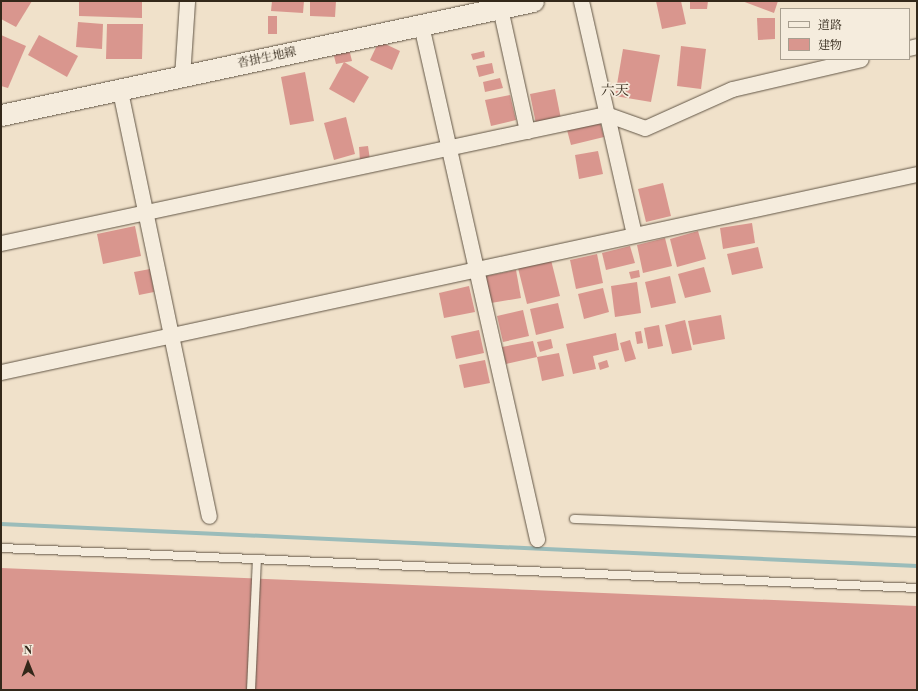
<!DOCTYPE html>
<html>
<head>
<meta charset="utf-8">
<style>
  body { margin:0 }
  #map { position:relative; width:918px; height:691px; overflow:hidden; background:#f0e1ca; font-family:"Libre Bodoni","Noto Serif JP",serif }
  div>[style] { position:absolute }
  [style*='--x'] { left:calc(var(--x)*1px); top:calc(var(--y)*1px); width:calc(var(--w)*1px); rotate:calc(var(--a)*1deg) }
  .stream>* { height:4px; margin:-2px; padding:0 2px; transform-origin:2px; border-radius:2px; background:#9bbcba }
  .building>* { inset:0; background:#d9968e }
  .roads { filter:drop-shadow(0 0 1px #625646) drop-shadow(0 0 1px #625646) }
  .lane>* { height:8px; margin:-4px; padding:0 4px; transform-origin:4px; border-radius:4px; background:#f5ecdd }
  .street>* { height:15px; margin:-7.5px; padding:0 7.5px; transform-origin:7.5px; border-radius:7.5px; background:#f5ecdd }
  .secondary>* { height:21px; margin:-10.5px; padding:0 10.5px; transform-origin:10.5px; border-radius:10.5px; background:#f5ecdd }
  span { translate:-50% -50%; white-space:nowrap; text-align:center; line-height:1.15; -webkit-text-stroke:3.5px #f5ecdd; paint-order:stroke }
  .street-label { font-size:12px; color:#33281a }
  .quarter-label { font-size:14px; color:#33281a }
  .frame { position:absolute; inset:0; border:2px solid #33281a; pointer-events:none }
  .legend { position:absolute; left:780px; top:8px; width:130px; height:52px; box-sizing:border-box; background:#f5ecdd; border:1px solid #a79e8f; margin:0; padding:5px 7px; list-style:none; font-size:12px; color:#33281a }
  .legend li { display:flex; align-items:center; gap:8px; height:20px }
  .legend b { width:20px; border:1px solid #a79e8f }
  .north { position:absolute; left:8px; top:643px; width:40px; height:40px; -webkit-text-stroke:3px #f5ecdd; paint-order:stroke; rotate:359deg; font-size:11px; font-weight:700; line-height:16px; text-align:center; color:#33281a }
  .north::after { content:''; display:block; margin:auto; width:14px; height:18px; background:#33281a; clip-path:polygon(50% 0,100% 100%,50% 72%,0 100%) }
</style>
</head>
<body>
<div id="map">
  <div class="stream">
    <div style="--x:1;--y:524;--w:917;--a:2.63"></div>
  </div>
  <div class="building">
    <div style="clip-path:polygon(1px 1px,32px 1px,16px 27px,1px 19px)"></div>
    <div style="clip-path:polygon(79px 1px,142px 1px,142px 18px,79px 16px)"></div>
    <div style="clip-path:polygon(272px 1px,304px 1px,303px 13px,271px 11px)"></div>
    <div style="clip-path:polygon(310px 1px,336px 1px,335px 17px,310px 16px)"></div>
    <div style="clip-path:polygon(656px 1px,681px 1px,686px 24px,662px 29px)"></div>
    <div style="clip-path:polygon(690px 1px,708px 1px,707px 9px,690px 9px)"></div>
    <div style="clip-path:polygon(742px 1px,778px 1px,774px 13px)"></div>
    <div style="clip-path:polygon(268px 16px,277px 16px,277px 34px,268px 34px)"></div>
    <div style="clip-path:polygon(757px 18px,775px 18px,775px 39px,758px 40px)"></div>
    <div style="clip-path:polygon(78px 22px,103px 24px,102px 49px,76px 47px)"></div>
    <div style="clip-path:polygon(107px 24px,143px 24px,142px 59px,106px 59px)"></div>
    <div style="clip-path:polygon(1px 35px,26px 46px,8px 88px,1px 86px)"></div>
    <div style="clip-path:polygon(39px 35px,78px 56px,67px 77px,28px 55px)"></div>
    <div style="clip-path:polygon(379px 41px,400px 51px,392px 70px,370px 60px)"></div>
    <div style="clip-path:polygon(681px 46px,706px 49px,701px 89px,677px 86px)"></div>
    <div style="clip-path:polygon(349px 49px,352px 61px,336px 64px,333px 52px)"></div>
    <div style="clip-path:polygon(623px 49px,660px 55px,651px 102px,615px 96px)"></div>
    <div style="clip-path:polygon(484px 51px,485px 57px,473px 60px,471px 54px)"></div>
    <div style="clip-path:polygon(344px 62px,369px 77px,354px 103px,329px 89px)"></div>
    <div style="clip-path:polygon(492px 63px,494px 73px,479px 77px,476px 66px)"></div>
    <div style="clip-path:polygon(305px 72px,314px 121px,290px 125px,281px 77px)"></div>
    <div style="clip-path:polygon(500px 78px,503px 88px,485px 92px,483px 82px)"></div>
    <div style="clip-path:polygon(555px 89px,561px 119px,536px 124px,530px 94px)"></div>
    <div style="clip-path:polygon(510px 95px,516px 120px,491px 126px,485px 100px)"></div>
    <div style="clip-path:polygon(346px 117px,355px 154px,334px 160px,324px 123px)"></div>
    <div style="clip-path:polygon(600px 122px,604px 137px,571px 145px,567px 130px)"></div>
    <div style="clip-path:polygon(368px 146px,370px 160px,360px 161px,359px 147px)"></div>
    <div style="clip-path:polygon(598px 151px,603px 174px,579px 179px,575px 155px)"></div>
    <div style="clip-path:polygon(663px 183px,671px 216px,646px 222px,638px 189px)"></div>
    <div style="clip-path:polygon(752px 223px,755px 243px,723px 249px,720px 228px)"></div>
    <div style="clip-path:polygon(135px 226px,141px 256px,103px 264px,97px 234px)"></div>
    <div style="clip-path:polygon(698px 231px,706px 259px,677px 267px,670px 239px)"></div>
    <div style="clip-path:polygon(665px 238px,672px 266px,643px 273px,637px 245px)"></div>
    <div style="clip-path:polygon(630px 246px,635px 263px,606px 270px,602px 253px)"></div>
    <div style="clip-path:polygon(758px 247px,763px 268px,732px 275px,727px 254px)"></div>
    <div style="clip-path:polygon(597px 254px,603px 283px,576px 289px,570px 260px)"></div>
    <div style="clip-path:polygon(551px 260px,560px 296px,527px 304px,518px 268px)"></div>
    <div style="clip-path:polygon(704px 267px,711px 292px,685px 298px,678px 274px)"></div>
    <div style="clip-path:polygon(150px 269px,154px 292px,139px 295px,134px 272px)"></div>
    <div style="clip-path:polygon(516px 270px,521px 298px,491px 303px,486px 276px)"></div>
    <div style="clip-path:polygon(639px 270px,640px 277px,631px 279px,629px 272px)"></div>
    <div style="clip-path:polygon(670px 276px,676px 303px,651px 308px,645px 282px)"></div>
    <div style="clip-path:polygon(637px 282px,641px 313px,615px 317px,611px 286px)"></div>
    <div style="clip-path:polygon(469px 286px,475px 312px,444px 318px,439px 293px)"></div>
    <div style="clip-path:polygon(603px 288px,609px 312px,584px 319px,578px 294px)"></div>
    <div style="clip-path:polygon(558px 303px,564px 328px,536px 335px,530px 309px)"></div>
    <div style="clip-path:polygon(523px 310px,529px 336px,503px 342px,497px 316px)"></div>
    <div style="clip-path:polygon(721px 315px,725px 339px,693px 345px,688px 321px)"></div>
    <div style="clip-path:polygon(685px 320px,692px 350px,672px 354px,665px 325px)"></div>
    <div style="clip-path:polygon(659px 325px,663px 346px,648px 349px,644px 328px)"></div>
    <div style="clip-path:polygon(479px 330px,484px 353px,456px 359px,451px 336px)"></div>
    <div style="clip-path:polygon(641px 331px,643px 343px,637px 344px,635px 332px)"></div>
    <div style="clip-path:polygon(616px 333px,619px 350px,593px 356px,596px 369px,573px 374px,566px 344px)"></div>
    <div style="clip-path:polygon(551px 339px,553px 348px,540px 352px,537px 342px)"></div>
    <div style="clip-path:polygon(630px 340px,636px 359px,625px 362px,620px 343px)"></div>
    <div style="clip-path:polygon(533px 341px,537px 357px,506px 364px,502px 347px)"></div>
    <div style="clip-path:polygon(559px 353px,564px 376px,542px 381px,537px 357px)"></div>
    <div style="clip-path:polygon(485px 360px,490px 383px,464px 388px,459px 365px)"></div>
    <div style="clip-path:polygon(607px 360px,609px 367px,600px 370px,598px 363px)"></div>
    <div style="clip-path:polygon(1px 568px,917px 606px,917px 690px,1px 690px)"></div>
  </div>
  <div class="roads">
    <div class="lane">
      <div style="--x:574;--y:519;--w:343;--a:2.2"></div>
      <div style="--x:1;--y:548;--w:917;--a:2.5"></div>
      <div style="--x:251;--y:690;--w:130;--a:-87.4"></div>
    </div>
    <div class="street">
      <div style="--x:581;--y:1;--w:239;--a:77.2"></div>
      <div style="--x:500;--y:8;--w:126;--a:77.6"></div>
      <div style="--x:421;--y:25;--w:527;--a:77.28"></div>
      <div style="--x:909;--y:48;--w:8;--a:-14"></div>
      <div style="--x:182;--y:77;--w:76;--a:-86.2"></div>
      <div style="--x:120;--y:91;--w:434;--a:78.2"></div>
      <div style="--x:1;--y:243;--w:619;--a:-12.04"></div>
      <div style="--x:606;--y:114;--w:41;--a:19.7"></div>
      <div style="--x:645;--y:128;--w:95;--a:-24.1"></div>
      <div style="--x:732;--y:89;--w:132;--a:-13.1"></div>
      <div style="--x:1;--y:372;--w:937;--a:-12.2"></div>
    </div>
    <div class="secondary">
      <div style="--x:1;--y:115;--w:544;--a:-12.09"></div>
    </div>
  </div>
  <div class="street-label">
    <span style="left:267px;top:58px;rotate:-12deg">沓掛生地線</span>
  </div>
  <div class="quarter-label">
    <span style="left:615px;top:91px">六天</span>
  </div>
  <div class="frame"></div>
  <ul class="legend">
  <li><b style="height:5px;background:#f5ecdd"></b>道路</li>
  <li><b style="height:11px;background:#d9968e"></b>建物</li>
  </ul>
  <div class="north">N</div>
</div>
</body>
</html>
